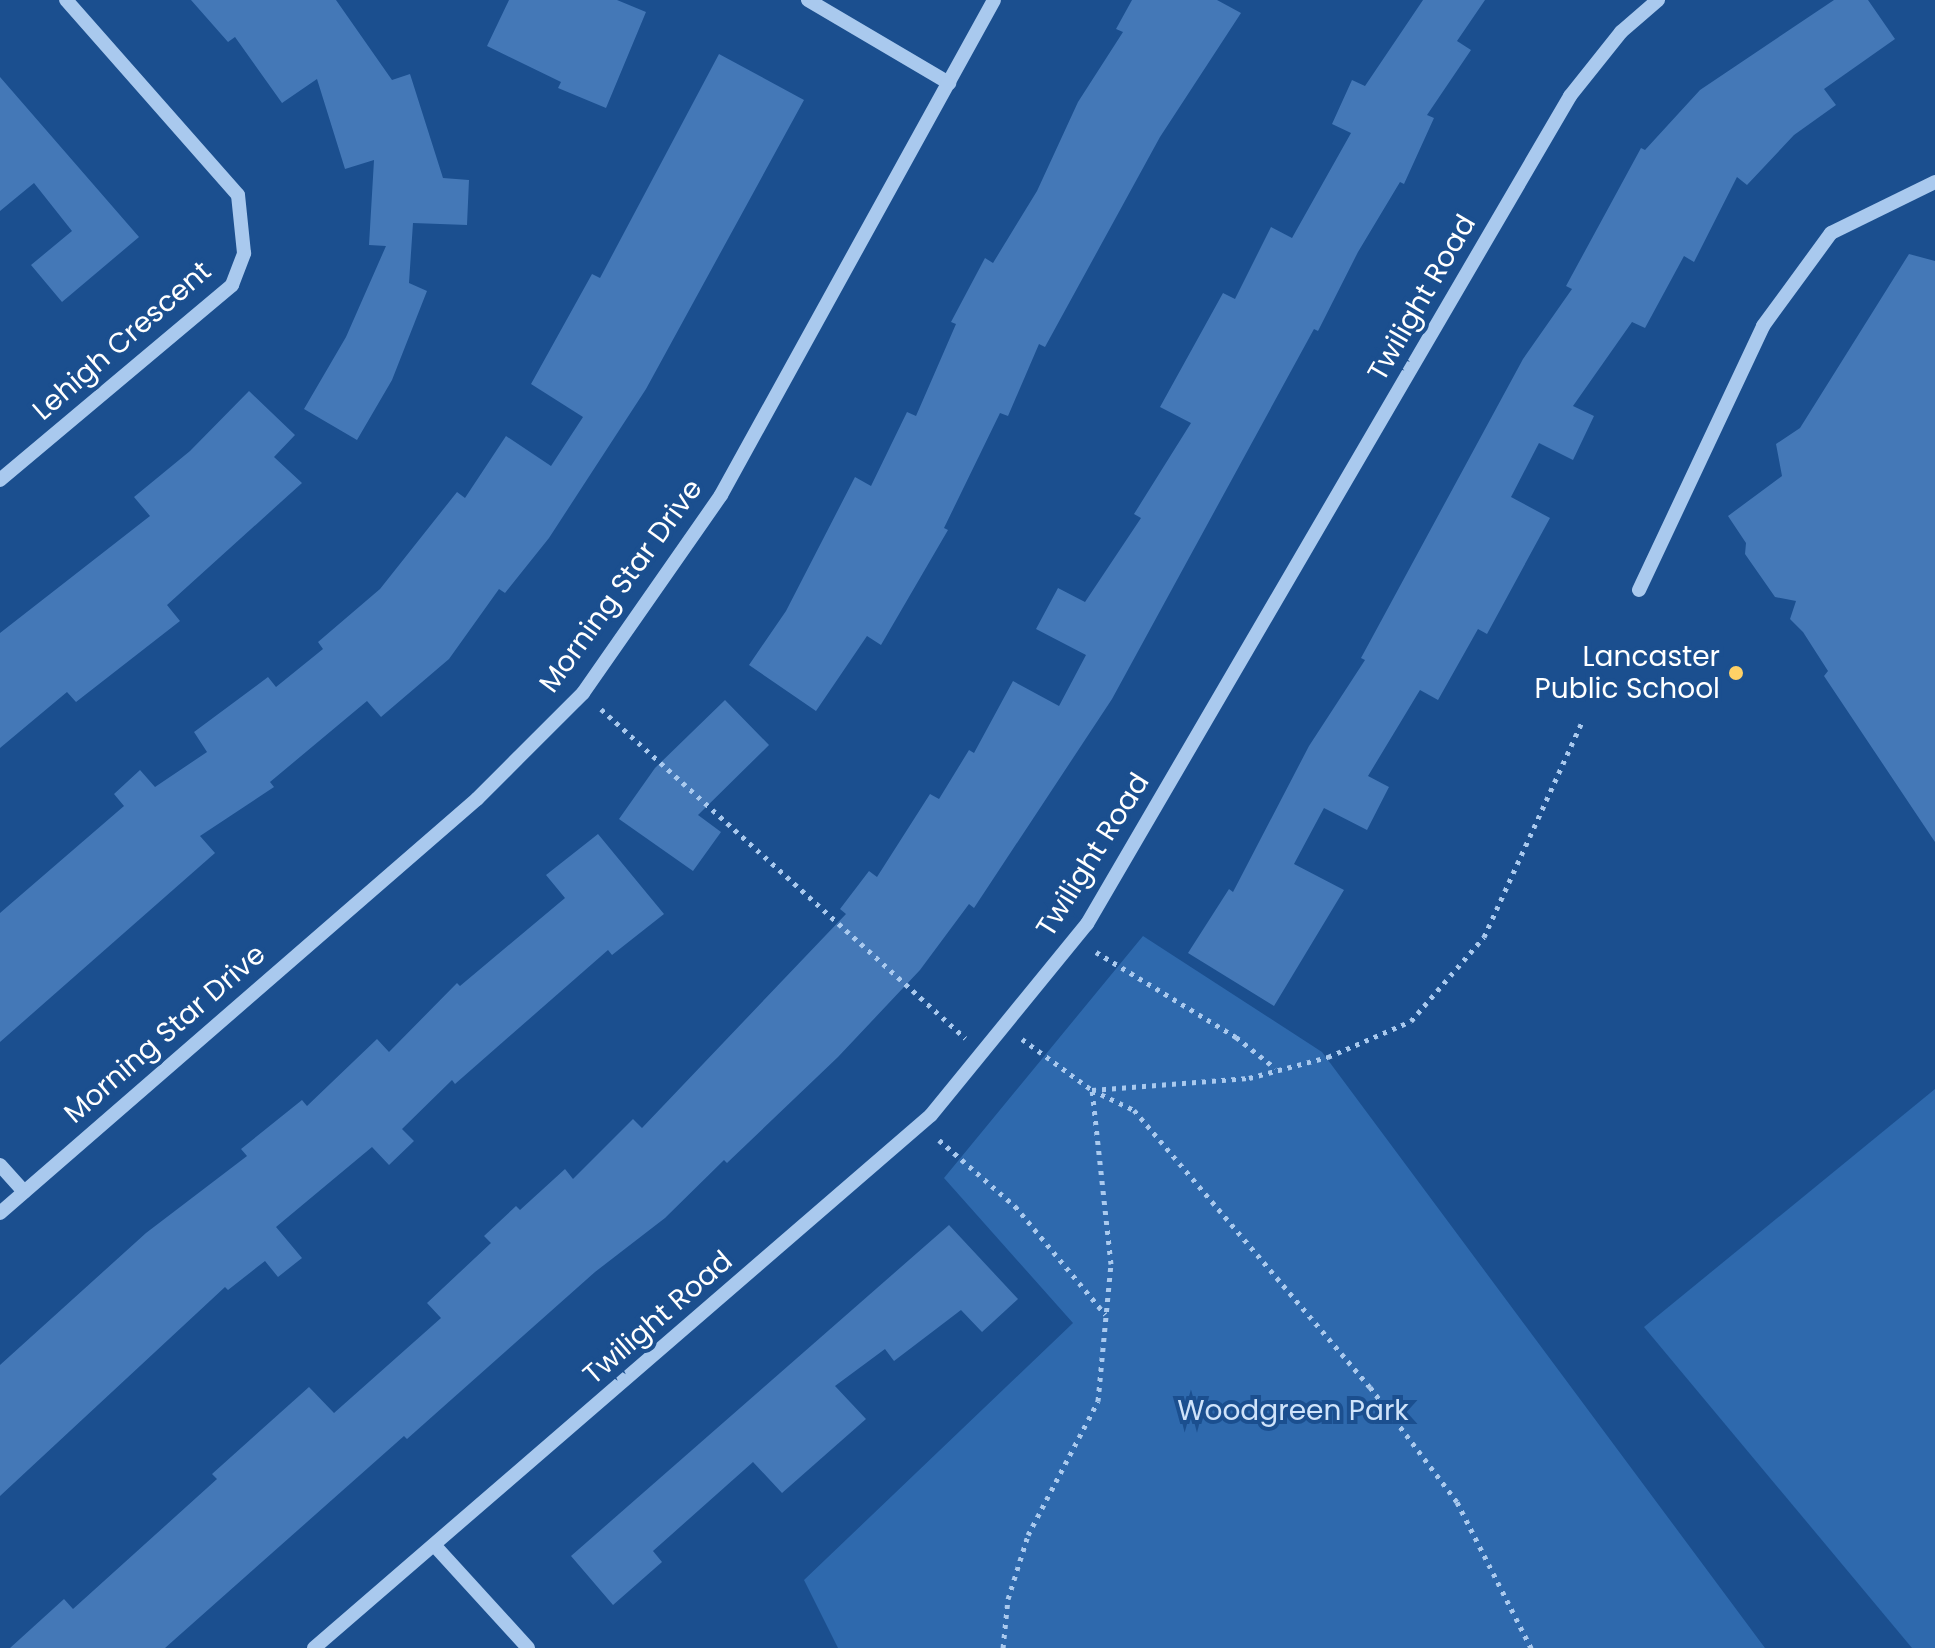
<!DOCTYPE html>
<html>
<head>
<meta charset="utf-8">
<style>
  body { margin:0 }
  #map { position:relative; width:1935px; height:1648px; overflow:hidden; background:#1b4f8f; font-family:Poppins,sans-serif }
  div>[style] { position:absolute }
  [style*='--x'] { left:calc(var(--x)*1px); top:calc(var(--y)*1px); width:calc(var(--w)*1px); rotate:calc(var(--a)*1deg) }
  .green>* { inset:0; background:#2e69ad }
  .building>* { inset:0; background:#4478b7 }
  .path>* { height:5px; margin-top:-2.5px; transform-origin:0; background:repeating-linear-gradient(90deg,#a9c9ee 0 4px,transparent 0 10px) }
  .minor>* { height:14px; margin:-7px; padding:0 7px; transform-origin:7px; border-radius:7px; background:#a9c9ee }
  .dots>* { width:22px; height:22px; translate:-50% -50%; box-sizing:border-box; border:4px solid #1b4f8f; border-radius:50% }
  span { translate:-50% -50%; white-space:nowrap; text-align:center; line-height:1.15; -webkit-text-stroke:8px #1b4f8f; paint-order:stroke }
  .street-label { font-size:28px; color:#fff }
  .poi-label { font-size:28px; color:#fff }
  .right { translate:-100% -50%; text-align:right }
  .park-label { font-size:28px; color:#cfe3fa }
</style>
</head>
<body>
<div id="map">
  <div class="green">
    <div style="clip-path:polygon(1143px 936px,1322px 1052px,1765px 1648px,838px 1648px,804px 1580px,1073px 1323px,944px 1178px)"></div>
    <div style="clip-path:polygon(1935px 1089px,1935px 1648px,1912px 1648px,1644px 1327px)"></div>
  </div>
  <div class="building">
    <div style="clip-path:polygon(191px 0,336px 0,392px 80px,410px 74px,443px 178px,469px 180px,467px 225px,413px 223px,409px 283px,427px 291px,392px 380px,357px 440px,304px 409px,346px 337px,386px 246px,369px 245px,374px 160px,345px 169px,317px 79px,282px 103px,235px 37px,228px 42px)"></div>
    <div style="clip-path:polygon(509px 0,617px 0,646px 12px,606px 108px,558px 88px,561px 82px,487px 46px)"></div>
    <div style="clip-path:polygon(1132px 0,1217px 0,1241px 13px,1160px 137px,1045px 347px,1039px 344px,1008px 416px,1000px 413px,944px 528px,948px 530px,881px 645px,867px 636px,816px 711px,749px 665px,786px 611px,855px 477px,871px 486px,907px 412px,916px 416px,956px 324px,951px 322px,985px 258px,993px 263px,1037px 191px,1078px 102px,1123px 32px,1116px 29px)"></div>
    <div style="clip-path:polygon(1423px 0,1485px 0,1457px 41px,1471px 50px,1427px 115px,1434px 118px,1404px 184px,1400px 182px,1358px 252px,1318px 331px,1314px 329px,1112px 699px,974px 908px,969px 904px,920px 970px,838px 1057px,727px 1163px,724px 1160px,665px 1218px,595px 1272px,407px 1439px,404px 1436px,165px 1648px,10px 1648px,64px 1599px,73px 1609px,217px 1479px,212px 1474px,309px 1387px,334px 1413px,441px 1318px,427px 1303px,491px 1243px,484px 1236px,516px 1206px,520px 1210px,565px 1169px,573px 1179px,633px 1119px,642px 1128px,846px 914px,840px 909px,869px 871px,877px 877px,930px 794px,939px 799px,969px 750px,974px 753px,1013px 681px,1059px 706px,1086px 655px,1036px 629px,1058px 588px,1085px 602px,1141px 518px,1134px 514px,1191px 423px,1160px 407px,1223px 293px,1235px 299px,1271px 227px,1292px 238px,1351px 133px,1332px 124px,1352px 80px,1365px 86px)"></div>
    <div style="clip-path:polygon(1834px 0,1868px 0,1895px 39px,1824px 89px,1836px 105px,1794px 135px,1747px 185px,1737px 177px,1694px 262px,1684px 256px,1645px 328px,1632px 322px,1573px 406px,1594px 416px,1573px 460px,1539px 443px,1511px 497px,1550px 518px,1487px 634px,1478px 629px,1438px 700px,1420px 690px,1368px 776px,1389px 787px,1367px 830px,1324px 808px,1294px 864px,1344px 890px,1274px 1006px,1188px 953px,1229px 889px,1233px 892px,1309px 746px,1365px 660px,1361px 658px,1523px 359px,1572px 289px,1566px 286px,1641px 148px,1645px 150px,1700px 90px)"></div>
    <div style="clip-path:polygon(719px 54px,804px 100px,646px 389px,549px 538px,505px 593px,499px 589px,449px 659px,381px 717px,367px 701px,270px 782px,274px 787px,200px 836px,215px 853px,0 1042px,0 913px,124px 806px,114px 794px,140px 770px,155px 787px,207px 752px,194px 732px,268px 677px,276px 687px,323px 649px,318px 642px,380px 589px,457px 492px,465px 498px,506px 436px,551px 466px,583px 417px,531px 384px,592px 274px,600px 278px)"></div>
    <div style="clip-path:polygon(0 77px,139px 237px,62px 302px,31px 265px,72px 231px,34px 183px,0 211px)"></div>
    <div style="clip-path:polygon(1909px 254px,1935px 261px,1935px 842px,1824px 676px,1828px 671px,1803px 632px,1790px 619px,1796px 601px,1775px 597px,1745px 554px,1746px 543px,1728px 516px,1782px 476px,1776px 444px,1800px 428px)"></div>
    <div style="clip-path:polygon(249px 391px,295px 435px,274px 457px,302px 483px,167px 605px,180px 621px,76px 702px,67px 692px,0 748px,0 633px,150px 516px,134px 497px,190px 451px)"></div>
    <div style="clip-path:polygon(725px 700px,769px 745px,698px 815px,721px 832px,693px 871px,619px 819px,655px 768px)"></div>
    <div style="clip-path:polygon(598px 834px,664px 914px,612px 955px,608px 950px,455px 1084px,452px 1080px,402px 1129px,414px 1141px,389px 1165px,372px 1147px,276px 1227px,302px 1258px,278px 1277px,265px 1261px,228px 1290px,225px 1287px,0 1496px,0 1365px,146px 1233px,247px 1156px,241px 1149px,302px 1100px,307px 1106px,377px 1039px,389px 1052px,457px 983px,460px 986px,565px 898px,546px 875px)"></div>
    <div style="clip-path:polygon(949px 1225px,1018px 1299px,982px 1332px,961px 1310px,894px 1361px,885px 1349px,835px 1386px,866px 1419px,782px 1493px,753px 1462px,653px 1551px,662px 1562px,613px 1605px,571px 1556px)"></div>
  </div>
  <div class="path">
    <div style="--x:601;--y:709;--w:491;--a:42.1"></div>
    <div style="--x:1096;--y:952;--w:164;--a:31.3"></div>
    <div style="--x:1236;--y:1037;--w:50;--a:38.5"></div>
    <div style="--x:1022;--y:1039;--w:87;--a:36.1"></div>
    <div style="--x:1092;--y:1090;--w:47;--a:25.5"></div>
    <div style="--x:1134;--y:1110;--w:364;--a:49.6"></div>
    <div style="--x:1370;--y:1387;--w:144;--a:52.9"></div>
    <div style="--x:1457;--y:1502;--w:164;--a:63.1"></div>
    <div style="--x:939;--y:1140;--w:101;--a:41"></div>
    <div style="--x:1015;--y:1206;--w:141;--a:50.2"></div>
    <div style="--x:1003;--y:1648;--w:49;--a:-84.2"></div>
    <div style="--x:1008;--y:1599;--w:67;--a:-72.6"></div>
    <div style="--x:1028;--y:1535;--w:151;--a:-62.4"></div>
    <div style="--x:1098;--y:1401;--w:138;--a:-84.6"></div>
    <div style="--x:1111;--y:1264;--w:175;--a:-96.2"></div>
    <div style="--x:1092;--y:1090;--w:157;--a:-4.4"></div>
    <div style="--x:1249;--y:1078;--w:82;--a:-14.9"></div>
    <div style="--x:1328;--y:1057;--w:90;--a:-23.4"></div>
    <div style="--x:1411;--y:1021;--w:111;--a:-49"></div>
    <div style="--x:1484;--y:937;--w:239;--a:-65.5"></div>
  </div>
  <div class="minor">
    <div style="--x:808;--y:0;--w:164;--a:30.5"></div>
    <div style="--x:0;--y:480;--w:303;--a:-40"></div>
    <div style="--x:232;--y:285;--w:34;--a:-69"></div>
    <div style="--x:244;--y:253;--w:58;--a:-95.9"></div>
    <div style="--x:238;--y:195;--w:260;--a:-131.4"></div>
    <div style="--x:1639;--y:590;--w:292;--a:-64.8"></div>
    <div style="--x:1763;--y:326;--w:115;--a:-53.8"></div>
    <div style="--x:1831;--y:233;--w:116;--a:-26.1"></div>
    <div style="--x:0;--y:1165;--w:36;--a:48"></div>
    <div style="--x:0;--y:1213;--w:632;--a:-40.96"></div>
    <div style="--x:477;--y:799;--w:150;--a:-45"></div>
    <div style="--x:583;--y:693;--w:241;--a:-55.1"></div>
    <div style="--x:721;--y:495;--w:565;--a:-61.12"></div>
    <div style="--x:435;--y:1546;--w:138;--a:47.6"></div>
    <div style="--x:314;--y:1648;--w:815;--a:-40.82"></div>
    <div style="--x:931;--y:1115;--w:247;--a:-50.8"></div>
    <div style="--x:1087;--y:924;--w:959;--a:-59.74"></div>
    <div style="--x:1570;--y:96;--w:82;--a:-51.4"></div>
    <div style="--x:1621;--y:32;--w:49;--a:-40.9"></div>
  </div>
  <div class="dots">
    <div style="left:1736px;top:673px;background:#ffd166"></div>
  </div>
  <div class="street-label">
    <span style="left:1422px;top:298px;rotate:-60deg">Twilight Road</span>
    <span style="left:122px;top:341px;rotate:-41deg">Lehigh Crescent</span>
    <span style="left:621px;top:586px;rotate:-54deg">Morning Star Drive</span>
    <span style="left:1093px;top:855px;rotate:-58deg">Twilight Road</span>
    <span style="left:165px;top:1034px;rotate:-41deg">Morning Star Drive</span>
    <span style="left:658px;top:1318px;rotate:-41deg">Twilight Road</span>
  </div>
  <div class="poi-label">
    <span class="right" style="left:1720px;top:673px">Lancaster<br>Public School</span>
  </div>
  <div class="park-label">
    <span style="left:1293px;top:1411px">Woodgreen Park</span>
  </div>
</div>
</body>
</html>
